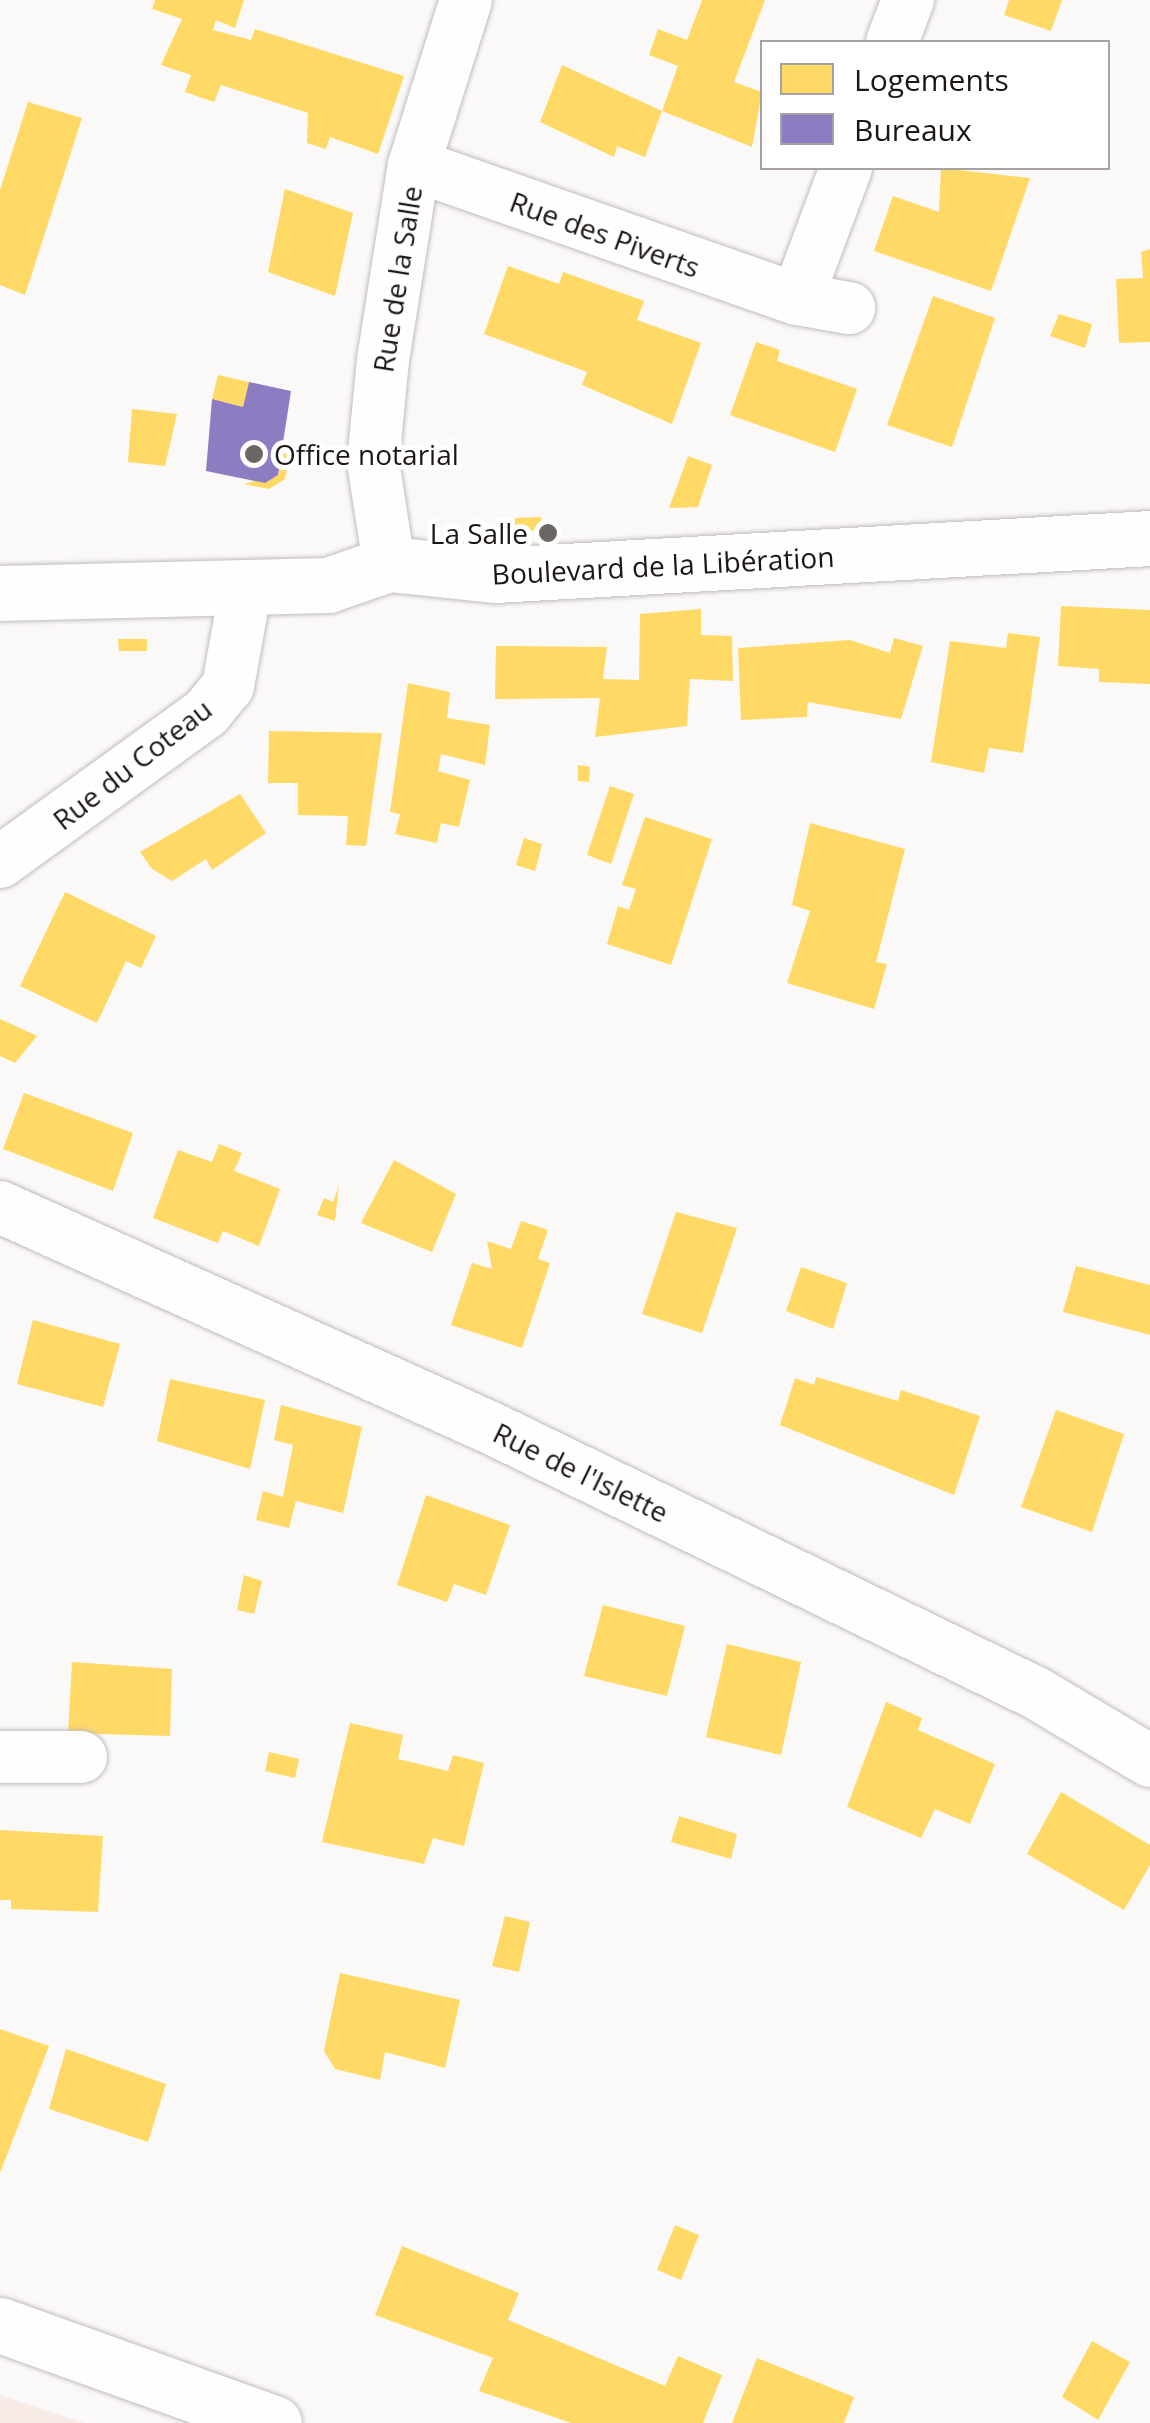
<!DOCTYPE html>
<html>
<head>
<meta charset="utf-8">
<style>
  body { margin:0 }
  #map { position:relative; width:1150px; height:2423px; overflow:hidden; background:#fbf9f8; font-family:"Open Sans",sans-serif }
  div>[style] { position:absolute }
  [style*='--x'] { left:calc(var(--x)*1px); top:calc(var(--y)*1px); width:calc(var(--w)*1px); rotate:calc(var(--a)*1deg) }
  .built>* { inset:0; background:#f8ece7 }
  .homes>* { inset:0; background:#ffd966 }
  .offices>* { inset:0; background:#8e7cc3 }
  .roads { filter:drop-shadow(0 0 2px #c0bcba) drop-shadow(0 0 2px #c0bcba) }
  .minor>* { height:52px; margin:-26px; padding:0 26px; transform-origin:26px; border-radius:26px; background:#fefefe }
  .tertiary>* { height:55px; margin:-27.5px; padding:0 27.5px; transform-origin:27.5px; border-radius:27.5px; background:#fefefe }
  .dots>* { width:28px; height:28px; translate:-50% -50%; box-sizing:border-box; border:5px solid #fff; border-radius:50% }
  span { translate:-50% -50%; white-space:nowrap; text-align:center; line-height:1.15; -webkit-text-stroke:10px #fff; paint-order:stroke }
  .street-label { font-size:28px; color:#1d1714 }
  .poi-label { font-size:28px; color:#1d1714 }
  .left { translate:0 -50%; text-align:left }
  .right { translate:-100% -50%; text-align:right }
  .legend { position:absolute; left:760px; top:40px; width:350px; height:130px; box-sizing:border-box; background:#fff; border:2px solid #a5a2a1; margin:0; padding:12px 18px; list-style:none; font-size:30px; color:#1d1714 }
  .legend li { display:flex; align-items:center; gap:20px; height:50px }
  .legend b { width:50px; border:2px solid #a5a2a1 }
</style>
</head>
<body>
<div id="map">
  <div class="built">
    <div style="clip-path:polygon(0 2395px,84px 2423px,0 2423px)"></div>
  </div>
  <div class="homes">
    <div style="clip-path:polygon(155px 0,244px 0,235px 28px,216px 20px,213px 30px,251px 40px,255px 29px,404px 76px,378px 154px,330px 137px,326px 149px,307px 143px,308px 113px,221px 85px,214px 102px,185px 92px,191px 75px,161px 65px,182px 19px,152px 9px)"></div>
    <div style="clip-path:polygon(702px 0,765px 0,734px 82px,762px 92px,752px 147px,662px 111px,678px 66px,649px 55px,658px 29px,687px 40px)"></div>
    <div style="clip-path:polygon(1009px 0,1062px 0,1051px 31px,1004px 15px)"></div>
    <div style="clip-path:polygon(562px 65px,662px 111px,645px 157px,617px 146px,614px 157px,540px 122px)"></div>
    <div style="clip-path:polygon(28px 102px,82px 118px,25px 295px,0 285px,0 190px)"></div>
    <div style="clip-path:polygon(941px 168px,1030px 178px,991px 291px,874px 251px,893px 196px,939px 212px)"></div>
    <div style="clip-path:polygon(285px 189px,353px 213px,335px 296px,268px 272px)"></div>
    <div style="clip-path:polygon(1150px 249px,1150px 342px,1119px 343px,1116px 279px,1143px 278px,1141px 252px)"></div>
    <div style="clip-path:polygon(508px 266px,559px 284px,563px 272px,644px 301px,637px 320px,701px 343px,672px 424px,582px 385px,587px 372px,484px 334px)"></div>
    <div style="clip-path:polygon(933px 296px,995px 318px,952px 447px,887px 425px)"></div>
    <div style="clip-path:polygon(1059px 314px,1092px 324px,1085px 348px,1050px 336px)"></div>
    <div style="clip-path:polygon(756px 342px,780px 350px,777px 361px,857px 389px,835px 452px,730px 415px)"></div>
    <div style="clip-path:polygon(218px 375px,249px 382px,243px 407px,212px 399px)"></div>
    <div style="clip-path:polygon(132px 409px,177px 414px,165px 466px,128px 462px)"></div>
    <div style="clip-path:polygon(282px 453px,290px 455px,285px 479px,269px 489px,244px 484px,278px 475px)"></div>
    <div style="clip-path:polygon(688px 456px,712px 465px,698px 507px,669px 508px)"></div>
    <div style="clip-path:polygon(541px 517px,542px 530px,514px 531px,514px 518px)"></div>
    <div style="clip-path:polygon(1061px 606px,1150px 610px,1150px 684px,1099px 682px,1099px 669px,1058px 666px)"></div>
    <div style="clip-path:polygon(701px 609px,701px 635px,732px 636px,733px 681px,690px 679px,687px 726px,595px 737px,600px 698px,495px 699px,496px 646px,607px 647px,603px 679px,639px 680px,640px 614px)"></div>
    <div style="clip-path:polygon(1008px 633px,1040px 637px,1023px 753px,989px 748px,984px 773px,931px 762px,950px 641px,1006px 648px)"></div>
    <div style="clip-path:polygon(894px 638px,923px 646px,901px 719px,808px 702px,807px 717px,741px 720px,738px 648px,850px 640px,890px 653px)"></div>
    <div style="clip-path:polygon(118px 639px,147px 639px,147px 651px,119px 651px)"></div>
    <div style="clip-path:polygon(408px 683px,450px 692px,447px 718px,490px 725px,485px 765px,441px 754px,438px 771px,470px 780px,459px 827px,441px 823px,437px 843px,395px 834px,400px 814px,390px 812px)"></div>
    <div style="clip-path:polygon(269px 731px,382px 733px,366px 846px,346px 845px,348px 816px,298px 815px,298px 783px,268px 783px)"></div>
    <div style="clip-path:polygon(578px 765px,590px 767px,589px 782px,578px 781px)"></div>
    <div style="clip-path:polygon(610px 786px,634px 794px,611px 864px,587px 855px)"></div>
    <div style="clip-path:polygon(240px 794px,266px 833px,212px 870px,206px 859px,172px 881px,152px 869px,140px 852px)"></div>
    <div style="clip-path:polygon(645px 817px,712px 839px,671px 965px,607px 944px,618px 906px,629px 910px,636px 889px,622px 885px)"></div>
    <div style="clip-path:polygon(810px 823px,905px 849px,876px 962px,887px 964px,874px 1009px,787px 983px,810px 911px,792px 905px)"></div>
    <div style="clip-path:polygon(524px 838px,542px 844px,535px 871px,516px 865px)"></div>
    <div style="clip-path:polygon(65px 892px,156px 936px,141px 968px,126px 961px,97px 1023px,20px 986px)"></div>
    <div style="clip-path:polygon(0 1019px,37px 1036px,15px 1063px,0 1056px)"></div>
    <div style="clip-path:polygon(24px 1093px,133px 1133px,113px 1191px,3px 1149px)"></div>
    <div style="clip-path:polygon(219px 1144px,242px 1153px,234px 1171px,280px 1189px,259px 1246px,223px 1231px,218px 1243px,153px 1218px,178px 1150px,212px 1162px)"></div>
    <div style="clip-path:polygon(394px 1160px,456px 1194px,432px 1252px,361px 1223px)"></div>
    <div style="clip-path:polygon(339px 1185px,335px 1221px,317px 1215px,324px 1198px,333px 1202px)"></div>
    <div style="clip-path:polygon(676px 1212px,737px 1228px,702px 1333px,642px 1314px)"></div>
    <div style="clip-path:polygon(521px 1221px,548px 1230px,538px 1259px,550px 1263px,522px 1348px,451px 1325px,472px 1263px,492px 1269px,487px 1241px,511px 1249px)"></div>
    <div style="clip-path:polygon(1076px 1266px,1150px 1285px,1150px 1335px,1063px 1312px)"></div>
    <div style="clip-path:polygon(801px 1267px,847px 1283px,833px 1329px,786px 1311px)"></div>
    <div style="clip-path:polygon(33px 1320px,120px 1344px,103px 1407px,17px 1384px)"></div>
    <div style="clip-path:polygon(816px 1377px,898px 1401px,901px 1390px,980px 1416px,954px 1495px,780px 1425px,795px 1378px,814px 1385px)"></div>
    <div style="clip-path:polygon(170px 1379px,265px 1400px,250px 1469px,157px 1441px)"></div>
    <div style="clip-path:polygon(281px 1405px,362px 1427px,343px 1513px,296px 1501px,289px 1528px,256px 1520px,263px 1491px,283px 1497px,293px 1445px,274px 1440px)"></div>
    <div style="clip-path:polygon(1056px 1410px,1124px 1434px,1092px 1532px,1021px 1507px)"></div>
    <div style="clip-path:polygon(426px 1495px,510px 1525px,486px 1595px,454px 1584px,447px 1602px,397px 1585px)"></div>
    <div style="clip-path:polygon(244px 1575px,262px 1581px,254px 1614px,237px 1610px)"></div>
    <div style="clip-path:polygon(603px 1605px,685px 1626px,667px 1696px,584px 1676px)"></div>
    <div style="clip-path:polygon(727px 1644px,801px 1662px,781px 1755px,706px 1737px)"></div>
    <div style="clip-path:polygon(72px 1662px,172px 1669px,170px 1736px,68px 1733px)"></div>
    <div style="clip-path:polygon(886px 1702px,922px 1718px,918px 1730px,995px 1764px,970px 1824px,935px 1809px,921px 1838px,847px 1807px)"></div>
    <div style="clip-path:polygon(350px 1723px,403px 1735px,398px 1759px,448px 1771px,453px 1755px,484px 1763px,464px 1846px,433px 1838px,424px 1864px,322px 1842px)"></div>
    <div style="clip-path:polygon(269px 1752px,299px 1759px,295px 1778px,265px 1771px)"></div>
    <div style="clip-path:polygon(1061px 1792px,1150px 1845px,1150px 1865px,1124px 1910px,1027px 1854px)"></div>
    <div style="clip-path:polygon(679px 1816px,737px 1834px,731px 1859px,671px 1842px)"></div>
    <div style="clip-path:polygon(0 1830px,103px 1836px,98px 1912px,11px 1909px,11px 1900px,0 1900px)"></div>
    <div style="clip-path:polygon(505px 1916px,530px 1922px,519px 1972px,492px 1966px)"></div>
    <div style="clip-path:polygon(340px 1973px,460px 2000px,445px 2068px,385px 2052px,380px 2080px,335px 2069px,324px 2051px)"></div>
    <div style="clip-path:polygon(0 2029px,49px 2046px,0 2173px)"></div>
    <div style="clip-path:polygon(66px 2049px,166px 2084px,148px 2142px,49px 2109px)"></div>
    <div style="clip-path:polygon(675px 2225px,699px 2235px,681px 2280px,657px 2270px)"></div>
    <div style="clip-path:polygon(402px 2246px,519px 2293px,508px 2320px,665px 2386px,678px 2356px,722px 2375px,703px 2423px,571px 2423px,479px 2391px,493px 2358px,375px 2315px)"></div>
    <div style="clip-path:polygon(1092px 2341px,1130px 2362px,1098px 2420px,1062px 2397px)"></div>
    <div style="clip-path:polygon(757px 2358px,854px 2397px,844px 2423px,732px 2423px)"></div>
  </div>
  <div class="offices">
    <div style="clip-path:polygon(249px 382px,291px 391px,278px 475px,265px 483px,206px 471px,212px 399px,243px 407px)"></div>
  </div>
  <div class="roads">
    <div class="minor">
      <div style="--x:892;--y:42;--w:45;--a:-69.1"></div>
      <div style="--x:414;--y:165;--w:406;--a:19.3"></div>
      <div style="--x:797;--y:299;--w:140;--a:-69.5"></div>
      <div style="--x:797;--y:299;--w:53;--a:9.8"></div>
      <div style="--x:389;--y:564;--w:103;--a:-98.9"></div>
      <div style="--x:373;--y:462;--w:102;--a:-84.4"></div>
      <div style="--x:383;--y:360;--w:197;--a:-81"></div>
      <div style="--x:414;--y:165;--w:173;--a:-72.5"></div>
      <div style="--x:0;--y:862;--w:254;--a:-35.9"></div>
      <div style="--x:206;--y:713;--w:35;--a:-51"></div>
      <div style="--x:228;--y:686;--w:101;--a:-79.7"></div>
      <div style="--x:0;--y:1207;--w:541;--a:24.24"></div>
      <div style="--x:493;--y:1429;--w:604;--a:25.93"></div>
      <div style="--x:1036;--y:1693;--w:133;--a:30.8"></div>
      <div style="--x:0;--y:1757;--w:81;--a:0"></div>
    </div>
    <div class="tertiary">
      <div style="--x:0;--y:593;--w:328;--a:-1.4"></div>
      <div style="--x:328;--y:585;--w:65;--a:-19"></div>
      <div style="--x:389;--y:564;--w:107;--a:5.9"></div>
      <div style="--x:495;--y:575;--w:656;--a:-3.23"></div>
      <div style="--x:0;--y:2325;--w:291;--a:19.7"></div>
    </div>
  </div>
  <div class="dots">
    <div style="left:254px;top:454px;background:#6b6664"></div>
    <div style="left:548px;top:533px;background:#6b6664"></div>
  </div>
  <div class="street-label">
    <span style="left:605px;top:234px;rotate:20deg">Rue des Piverts</span>
    <span style="left:397px;top:279px;rotate:-81deg">Rue de la Salle</span>
    <span style="left:663px;top:565px;rotate:-3deg">Boulevard de la Libération</span>
    <span style="left:132px;top:764px;rotate:-38deg">Rue du Coteau</span>
    <span style="left:581px;top:1472px;rotate:26deg">Rue de l'Islette</span>
  </div>
  <div class="poi-label">
    <span class="left" style="left:274px;top:454px">Office notarial</span>
    <span class="right" style="left:528px;top:533px">La Salle</span>
  </div>
  <ul class="legend">
  <li><b style="height:28px;background:#ffd966"></b>Logements</li>
  <li><b style="height:28px;background:#8e7cc3"></b>Bureaux</li>
  </ul>
</div>
</body>
</html>
